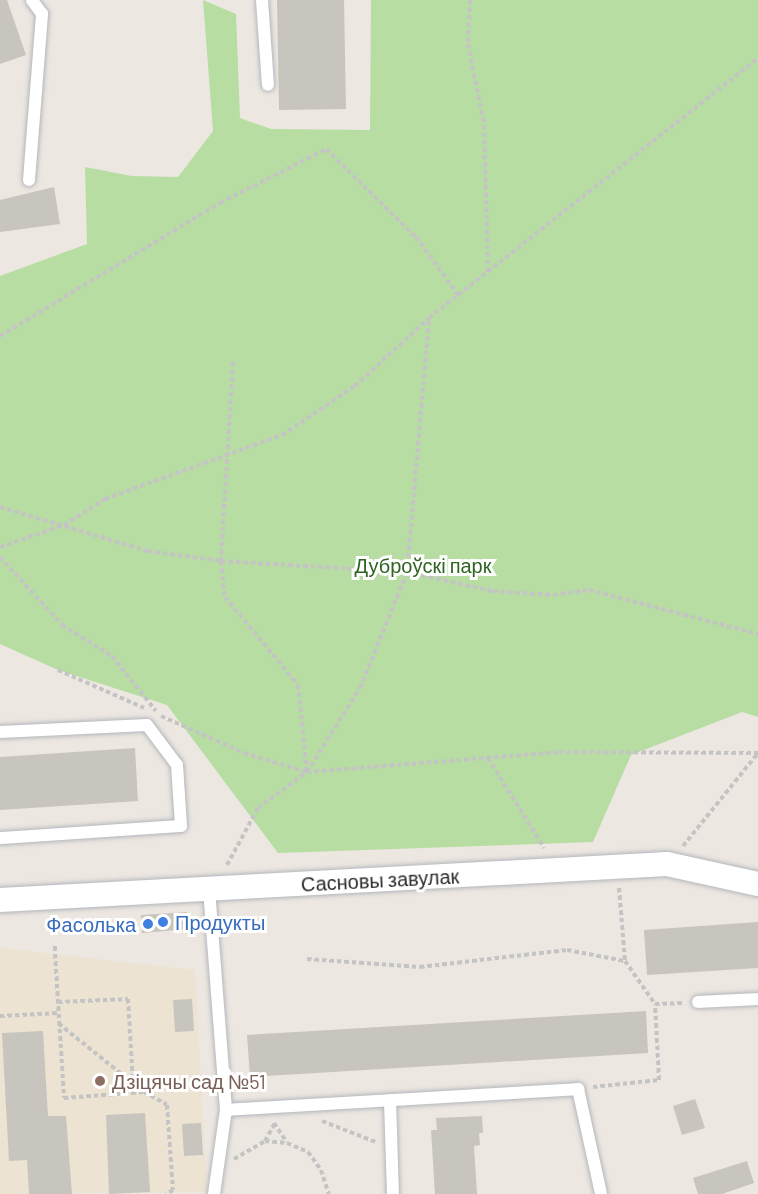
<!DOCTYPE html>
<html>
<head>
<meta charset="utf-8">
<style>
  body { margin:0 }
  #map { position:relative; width:758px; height:1194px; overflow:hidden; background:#ece7e0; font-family:Barlow,sans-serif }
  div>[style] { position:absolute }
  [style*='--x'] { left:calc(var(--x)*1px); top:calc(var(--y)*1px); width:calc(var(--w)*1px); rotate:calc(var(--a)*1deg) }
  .education>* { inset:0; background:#ece3d2 }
  .green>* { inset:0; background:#b7dda3 }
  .building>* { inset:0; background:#c8c5be }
  .path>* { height:4px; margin-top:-2px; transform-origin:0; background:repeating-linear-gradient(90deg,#c4c4c4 0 4.5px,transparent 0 7.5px) }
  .roads { filter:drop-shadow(0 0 2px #b4b6be) drop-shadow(0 0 2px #b4b6be) }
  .lane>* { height:12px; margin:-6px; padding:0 6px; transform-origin:6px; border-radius:6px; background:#fff }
  .street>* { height:24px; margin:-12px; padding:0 12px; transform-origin:12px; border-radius:12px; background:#fff }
  .dots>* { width:16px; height:16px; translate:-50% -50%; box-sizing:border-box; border:3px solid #fff; border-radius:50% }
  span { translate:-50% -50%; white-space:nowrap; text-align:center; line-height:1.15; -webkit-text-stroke:6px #fff; paint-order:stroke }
  .park-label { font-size:20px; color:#306422 }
  .street-label { font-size:20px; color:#2c2c2c }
  .shop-label { font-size:20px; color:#366cbe }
  .left { translate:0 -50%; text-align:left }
  .right { translate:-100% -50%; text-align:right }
  .education-label { font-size:20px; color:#785e54 }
</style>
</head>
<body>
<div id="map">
  <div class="education">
    <div style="clip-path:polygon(0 948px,195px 970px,207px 1192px,0 1194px)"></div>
  </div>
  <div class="green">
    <div style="clip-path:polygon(203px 0,236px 14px,240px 118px,271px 129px,370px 130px,371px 0,758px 0,758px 717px,742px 712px,631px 755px,593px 842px,278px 853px,167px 705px,58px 670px,0 644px,0 276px,87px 244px,85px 167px,132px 176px,178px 177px,213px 131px)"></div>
  </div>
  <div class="building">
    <div style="clip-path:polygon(0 0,7px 0,26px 55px,0 64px)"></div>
    <div style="clip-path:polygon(277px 0,344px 0,346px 109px,279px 110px)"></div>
    <div style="clip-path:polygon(54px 187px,60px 224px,0 232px,0 200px)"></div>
    <div style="clip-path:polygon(135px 748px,138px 801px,0 810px,0 757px)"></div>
    <div style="clip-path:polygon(187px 912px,188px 929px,142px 933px,141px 915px)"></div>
    <div style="clip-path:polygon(758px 922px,758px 968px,647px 975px,644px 930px)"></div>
    <div style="clip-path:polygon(192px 999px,194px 1031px,175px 1032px,173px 1000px)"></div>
    <div style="clip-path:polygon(646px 1011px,648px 1053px,250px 1077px,247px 1035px)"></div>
    <div style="clip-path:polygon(43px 1031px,48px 1116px,66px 1116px,72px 1194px,29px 1194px,27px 1160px,9px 1161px,2px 1033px)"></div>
    <div style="clip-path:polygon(695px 1099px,705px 1128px,682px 1135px,673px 1106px)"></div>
    <div style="clip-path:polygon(145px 1113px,150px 1192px,109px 1194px,106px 1115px)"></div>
    <div style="clip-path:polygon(482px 1116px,483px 1133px,479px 1133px,480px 1145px,474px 1146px,477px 1194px,435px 1194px,431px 1130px,437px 1130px,436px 1118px)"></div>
    <div style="clip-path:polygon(201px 1123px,203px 1155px,184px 1156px,182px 1124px)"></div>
    <div style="clip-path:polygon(747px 1161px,754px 1183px,722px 1194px,698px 1194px,693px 1178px)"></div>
  </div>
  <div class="path">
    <div style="--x:470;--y:0;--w:44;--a:92.6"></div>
    <div style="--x:468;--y:44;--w:83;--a:78.8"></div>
    <div style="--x:484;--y:125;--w:147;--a:88.4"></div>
    <div style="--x:0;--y:336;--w:257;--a:-31.2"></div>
    <div style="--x:220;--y:203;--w:119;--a:-27"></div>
    <div style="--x:326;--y:149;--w:126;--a:44.4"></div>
    <div style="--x:416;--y:237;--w:73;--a:53.9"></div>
    <div style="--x:233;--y:362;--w:199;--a:93.5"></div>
    <div style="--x:221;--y:561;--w:36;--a:84"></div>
    <div style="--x:225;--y:597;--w:114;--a:50.3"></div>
    <div style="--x:298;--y:685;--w:87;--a:84.1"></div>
    <div style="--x:0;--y:507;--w:154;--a:16.6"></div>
    <div style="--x:148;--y:551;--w:74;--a:7.8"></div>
    <div style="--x:221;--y:561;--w:186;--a:3.4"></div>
    <div style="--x:407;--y:572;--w:88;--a:12.5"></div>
    <div style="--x:493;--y:591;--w:60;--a:3.8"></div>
    <div style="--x:553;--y:595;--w:36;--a:-8"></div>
    <div style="--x:589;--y:590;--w:175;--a:14.6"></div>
    <div style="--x:0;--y:547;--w:68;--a:-19"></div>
    <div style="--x:64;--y:525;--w:49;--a:-32.4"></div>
    <div style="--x:105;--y:499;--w:188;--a:-19.9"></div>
    <div style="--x:282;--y:435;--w:88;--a:-33.9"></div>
    <div style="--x:355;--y:386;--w:100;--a:-42.6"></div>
    <div style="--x:0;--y:557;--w:92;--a:47.6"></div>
    <div style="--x:62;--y:625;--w:59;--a:31.8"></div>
    <div style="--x:112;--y:656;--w:70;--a:51.3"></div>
    <div style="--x:58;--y:670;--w:94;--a:23.8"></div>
    <div style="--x:161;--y:716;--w:91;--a:24"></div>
    <div style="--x:244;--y:753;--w:66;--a:16.8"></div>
    <div style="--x:307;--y:772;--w:253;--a:-4.5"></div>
    <div style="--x:559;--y:752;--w:199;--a:0.3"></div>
    <div style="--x:488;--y:758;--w:106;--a:58.1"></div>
    <div style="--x:683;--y:846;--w:119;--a:-51.1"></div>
    <div style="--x:227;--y:865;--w:65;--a:-61.5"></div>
    <div style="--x:258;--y:808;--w:61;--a:-36.3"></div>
    <div style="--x:307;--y:772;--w:99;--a:-57.8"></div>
    <div style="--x:360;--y:688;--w:125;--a:-67.9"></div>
    <div style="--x:407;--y:572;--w:255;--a:-85"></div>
    <div style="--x:429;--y:318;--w:419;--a:-38.3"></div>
    <div style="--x:619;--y:888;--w:73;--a:85.3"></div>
    <div style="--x:625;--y:961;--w:52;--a:55.1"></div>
    <div style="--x:655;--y:1004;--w:30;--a:-2"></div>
    <div style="--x:55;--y:946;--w:8;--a:90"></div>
    <div style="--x:55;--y:954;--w:144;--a:86.4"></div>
    <div style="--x:64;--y:1098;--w:80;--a:-4.3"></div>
    <div style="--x:144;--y:1092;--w:109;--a:-141.3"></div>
    <div style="--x:307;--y:959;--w:113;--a:4"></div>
    <div style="--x:420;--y:967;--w:148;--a:-6.6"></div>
    <div style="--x:567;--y:950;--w:59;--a:10.7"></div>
    <div style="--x:58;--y:1002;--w:70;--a:-2.5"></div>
    <div style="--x:128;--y:999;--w:84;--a:86.6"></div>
    <div style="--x:0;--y:1016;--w:59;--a:-2.9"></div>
    <div style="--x:593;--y:1087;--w:66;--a:-6.1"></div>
    <div style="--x:659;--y:1080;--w:76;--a:-93"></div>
    <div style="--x:144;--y:1092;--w:26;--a:29"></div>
    <div style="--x:167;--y:1105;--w:85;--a:86"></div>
    <div style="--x:173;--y:1190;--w:8;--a:150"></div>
    <div style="--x:322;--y:1121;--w:58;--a:21.3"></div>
    <div style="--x:274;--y:1123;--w:23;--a:56"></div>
    <div style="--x:265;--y:1141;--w:21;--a:-61"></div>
    <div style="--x:234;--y:1159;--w:36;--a:-30"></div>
    <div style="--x:265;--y:1141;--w:22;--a:5"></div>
    <div style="--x:287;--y:1143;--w:23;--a:23"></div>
    <div style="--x:308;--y:1152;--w:22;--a:54"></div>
    <div style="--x:321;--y:1170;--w:25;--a:72"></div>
  </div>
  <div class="roads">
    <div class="lane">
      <div style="--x:262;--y:0;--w:85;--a:86"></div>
      <div style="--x:29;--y:180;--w:167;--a:-85.5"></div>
      <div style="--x:42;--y:14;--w:17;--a:-126"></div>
      <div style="--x:0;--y:732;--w:147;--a:-2.7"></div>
      <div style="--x:147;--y:725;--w:50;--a:53.1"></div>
      <div style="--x:177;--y:765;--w:61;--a:86.2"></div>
      <div style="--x:181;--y:826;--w:181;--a:176.2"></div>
      <div style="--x:209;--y:889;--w:222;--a:85.6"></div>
      <div style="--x:226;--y:1110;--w:353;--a:-3.4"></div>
      <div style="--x:578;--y:1089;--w:107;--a:77.6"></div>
      <div style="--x:698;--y:1002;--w:60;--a:-2.9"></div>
      <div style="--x:390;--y:1100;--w:94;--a:88.2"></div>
      <div style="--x:214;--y:1194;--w:85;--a:-81.9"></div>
    </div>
    <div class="street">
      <div style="--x:0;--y:900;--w:668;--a:-3.09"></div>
      <div style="--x:667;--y:864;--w:93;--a:12.4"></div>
    </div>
  </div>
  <div class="dots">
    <div style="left:163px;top:922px;background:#3f7fe0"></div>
    <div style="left:148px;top:924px;background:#3f7fe0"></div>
    <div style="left:100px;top:1081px;background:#8d6e63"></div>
  </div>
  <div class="park-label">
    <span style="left:423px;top:565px">Дуброўскі парк</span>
  </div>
  <div class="street-label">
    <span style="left:380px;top:880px;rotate:-3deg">Сасновы завулак</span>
  </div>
  <div class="shop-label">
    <span class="left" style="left:175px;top:922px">Продукты</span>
    <span class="right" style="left:136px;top:924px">Фасолька</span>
  </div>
  <div class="education-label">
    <span class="left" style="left:112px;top:1081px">Дзіцячы сад №51</span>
  </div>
</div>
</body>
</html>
